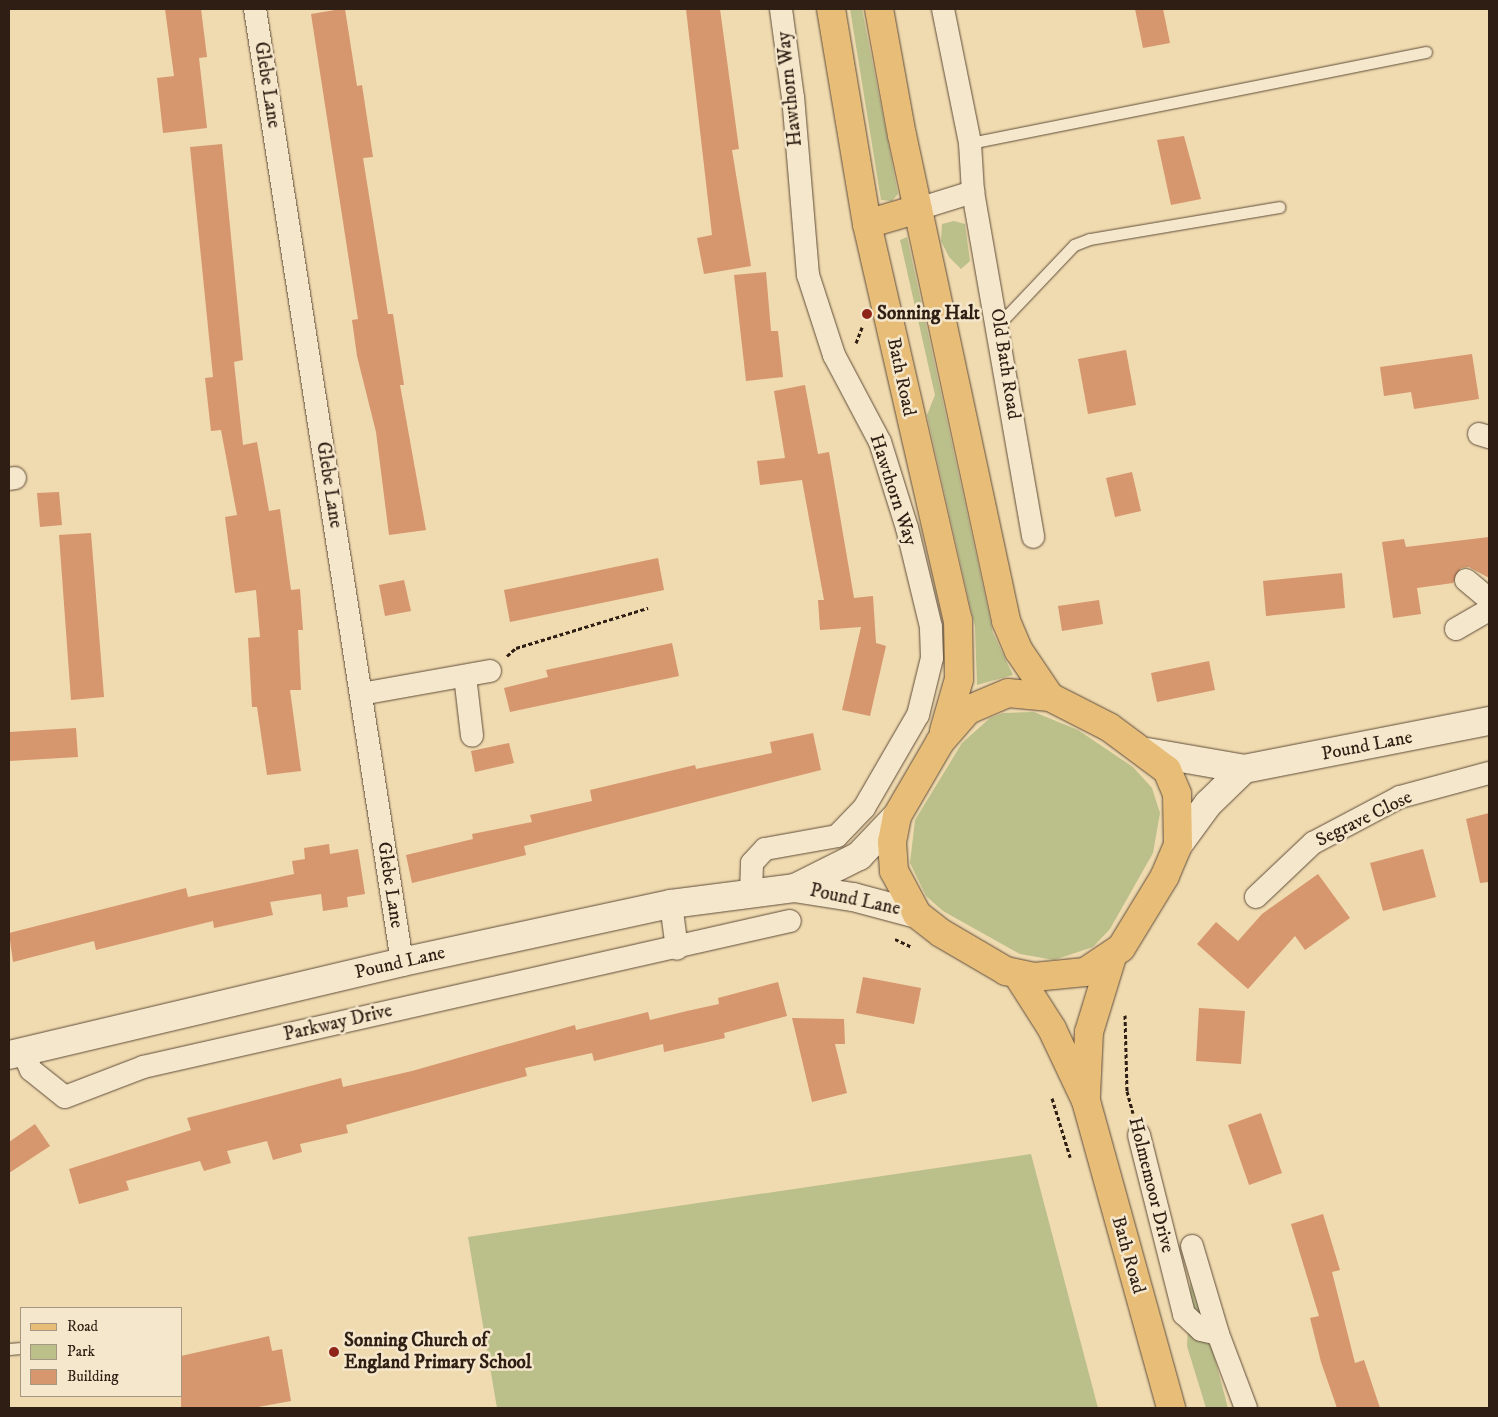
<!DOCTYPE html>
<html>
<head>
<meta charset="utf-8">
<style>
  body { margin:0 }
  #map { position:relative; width:1498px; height:1417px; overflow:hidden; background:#f0daaf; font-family:"IM FELL DW Pica",serif }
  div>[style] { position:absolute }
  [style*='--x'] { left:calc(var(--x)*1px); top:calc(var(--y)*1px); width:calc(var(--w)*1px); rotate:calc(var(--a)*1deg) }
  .green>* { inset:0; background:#bbbf8a }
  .building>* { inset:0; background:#d6966e }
  .path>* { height:3px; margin-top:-1.5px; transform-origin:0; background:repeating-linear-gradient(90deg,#2f1e14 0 4px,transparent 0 6.5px) }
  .roads { filter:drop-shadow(0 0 1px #5f4d3b) drop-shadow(0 0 1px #5f4d3b) }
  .lane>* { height:11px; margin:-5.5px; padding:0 5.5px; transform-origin:5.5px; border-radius:5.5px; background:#f5e7cb }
  .street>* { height:22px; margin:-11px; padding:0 11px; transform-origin:11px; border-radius:11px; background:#f5e7cb }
  .secondary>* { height:28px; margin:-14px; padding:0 14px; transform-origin:14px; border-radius:14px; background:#f5e7cb }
  .primary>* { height:28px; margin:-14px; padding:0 14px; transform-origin:14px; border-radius:14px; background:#e8bd78 }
  .dots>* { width:14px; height:14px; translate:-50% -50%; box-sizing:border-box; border:2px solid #f5e7cb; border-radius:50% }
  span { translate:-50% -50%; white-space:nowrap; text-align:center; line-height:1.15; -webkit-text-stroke:5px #f5e7cb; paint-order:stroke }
  .street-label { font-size:19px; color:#2f1e14 }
  .poi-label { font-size:19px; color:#2f1e14; font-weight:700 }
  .left { translate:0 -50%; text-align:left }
  .frame { position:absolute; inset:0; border:10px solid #2f1e14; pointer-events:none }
  .legend { position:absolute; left:20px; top:1307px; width:162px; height:90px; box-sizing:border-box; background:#f5e7cb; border:1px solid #a69782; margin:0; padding:6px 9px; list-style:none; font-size:15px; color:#2f1e14 }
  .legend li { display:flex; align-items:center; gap:10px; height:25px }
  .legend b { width:25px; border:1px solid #a69782 }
</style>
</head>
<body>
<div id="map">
  <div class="green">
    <div style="clip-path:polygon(850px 9px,862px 9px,898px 194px,892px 201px,881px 200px)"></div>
    <div style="clip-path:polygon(954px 221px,965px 224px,970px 261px,961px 269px,949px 257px,941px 241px,942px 224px)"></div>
    <div style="clip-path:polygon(907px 237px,993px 633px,1013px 675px,977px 685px,975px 627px,927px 415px,935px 395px,900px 240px)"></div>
    <div style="clip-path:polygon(1034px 712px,1078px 730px,1133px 767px,1152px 788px,1160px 813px,1153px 853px,1110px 929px,1093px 947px,1054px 960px,1020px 954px,943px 911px,926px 896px,910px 863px,915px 820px,962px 743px,990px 718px,1003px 713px)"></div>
    <div style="clip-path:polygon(1031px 1154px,1098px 1408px,497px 1408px,468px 1237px)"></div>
    <div style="clip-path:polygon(1191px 1269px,1228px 1408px,1206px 1408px,1187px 1346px)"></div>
  </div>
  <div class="building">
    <div style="clip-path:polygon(165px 9px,201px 9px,207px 57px,199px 58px,207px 128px,163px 133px,157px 78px,174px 76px)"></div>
    <div style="clip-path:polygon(341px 9px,345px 9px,357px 86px,362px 85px,373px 157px,363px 158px,388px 314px,393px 314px,404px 385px,400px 385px,426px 530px,389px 535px,376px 432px,357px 356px,352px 320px,358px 319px,311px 14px)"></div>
    <div style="clip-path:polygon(686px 9px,720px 9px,739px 149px,732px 150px,751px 266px,704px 274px,697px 238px,712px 235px)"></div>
    <div style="clip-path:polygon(1135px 9px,1163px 9px,1170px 43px,1143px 48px)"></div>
    <div style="clip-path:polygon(1184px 136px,1201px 199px,1171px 205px,1157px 140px)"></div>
    <div style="clip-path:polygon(222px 144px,243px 360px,234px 362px,243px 445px,257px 442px,269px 511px,280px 509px,291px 590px,300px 589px,303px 630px,298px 630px,301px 690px,290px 690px,301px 771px,267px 775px,257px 707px,252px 707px,248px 638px,260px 637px,256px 590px,235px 593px,225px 517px,237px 515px,221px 430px,211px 431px,205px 378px,213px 377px,190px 147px)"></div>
    <div style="clip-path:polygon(766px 272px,771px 331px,778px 331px,783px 377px,746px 381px,734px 275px)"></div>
    <div style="clip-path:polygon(1126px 350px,1136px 405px,1088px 414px,1078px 359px)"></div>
    <div style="clip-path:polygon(1472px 354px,1479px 399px,1414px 409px,1411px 392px,1384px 396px,1380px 367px)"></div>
    <div style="clip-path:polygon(805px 385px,818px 454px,829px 452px,854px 598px,873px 596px,876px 643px,886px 646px,870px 716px,842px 710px,861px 627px,820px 630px,818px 600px,824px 600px,802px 480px,760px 485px,757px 461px,785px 458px,774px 391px)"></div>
    <div style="clip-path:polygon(1132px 472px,1141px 511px,1115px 517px,1106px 478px)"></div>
    <div style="clip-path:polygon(59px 492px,62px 525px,40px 527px,37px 493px)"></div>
    <div style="clip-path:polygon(91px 533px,104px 697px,71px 700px,59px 535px)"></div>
    <div style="clip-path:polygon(1489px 537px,1489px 578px,1469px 567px,1461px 568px,1453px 583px,1417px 588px,1421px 614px,1393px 618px,1382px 542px,1404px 539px,1406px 547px)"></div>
    <div style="clip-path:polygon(658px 558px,664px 590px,510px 622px,504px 590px)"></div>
    <div style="clip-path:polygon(1342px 573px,1345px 608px,1266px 616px,1263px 581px)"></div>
    <div style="clip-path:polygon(404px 580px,411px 611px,385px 616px,379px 585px)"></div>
    <div style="clip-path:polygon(1099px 600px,1103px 624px,1062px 631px,1058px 606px)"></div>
    <div style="clip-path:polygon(672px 643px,679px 676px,510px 712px,504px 688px,548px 677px,546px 670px)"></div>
    <div style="clip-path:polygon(1209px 661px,1215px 690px,1157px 702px,1151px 673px)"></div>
    <div style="clip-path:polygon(76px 728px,78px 757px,9px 761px,9px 732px)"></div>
    <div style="clip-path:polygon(813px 733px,821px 770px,524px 846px,526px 855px,412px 883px,406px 855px,473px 839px,472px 834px,532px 822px,530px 815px,592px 801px,590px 790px,695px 765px,696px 769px,772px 753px,770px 742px)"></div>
    <div style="clip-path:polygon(509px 743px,514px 763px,475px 772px,471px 751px)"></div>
    <div style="clip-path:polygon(1489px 813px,1489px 882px,1480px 883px,1466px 819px)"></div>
    <div style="clip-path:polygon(329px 844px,330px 854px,358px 849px,365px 894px,347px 897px,348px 907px,323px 911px,321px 894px,270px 902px,273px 915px,214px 928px,213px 921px,96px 950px,94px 941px,13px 962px,9px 933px,186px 888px,188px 897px,294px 874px,292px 861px,305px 859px,304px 848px)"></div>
    <div style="clip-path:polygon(1423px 849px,1436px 897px,1383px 911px,1370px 863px)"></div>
    <div style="clip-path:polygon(1318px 874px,1350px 918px,1305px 950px,1295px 936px,1248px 989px,1197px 944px,1216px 922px,1238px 941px,1262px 914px)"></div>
    <div style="clip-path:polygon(863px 977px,921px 988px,914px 1024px,856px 1013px)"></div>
    <div style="clip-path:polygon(778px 982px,787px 1016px,724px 1033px,725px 1038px,664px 1052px,663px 1044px,594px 1061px,592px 1053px,525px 1068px,527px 1076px,346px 1125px,348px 1133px,300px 1144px,302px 1152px,273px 1160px,267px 1141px,227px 1151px,231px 1163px,204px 1171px,200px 1161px,126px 1181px,129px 1190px,79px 1204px,69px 1169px,191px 1130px,187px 1118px,341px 1078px,343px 1087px,412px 1071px,575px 1025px,576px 1030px,648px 1012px,650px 1020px,687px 1011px,719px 1004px,718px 998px)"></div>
    <div style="clip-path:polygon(1199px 1008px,1245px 1011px,1241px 1064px,1196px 1061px)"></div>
    <div style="clip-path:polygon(792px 1018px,844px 1019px,845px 1044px,835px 1044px,847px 1093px,812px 1102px)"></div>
    <div style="clip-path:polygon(1261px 1113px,1282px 1173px,1249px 1185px,1228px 1125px)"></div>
    <div style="clip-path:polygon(35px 1124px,50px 1146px,9px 1173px,9px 1142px)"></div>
    <div style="clip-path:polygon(1323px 1214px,1340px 1270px,1332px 1272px,1355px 1363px,1364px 1360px,1380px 1408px,1337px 1408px,1321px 1362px,1310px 1318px,1319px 1316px,1291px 1224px)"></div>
    <div style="clip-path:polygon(269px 1336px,272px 1351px,282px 1349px,291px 1401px,253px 1408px,181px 1408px,181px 1356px)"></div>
  </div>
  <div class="path">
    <div style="--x:856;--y:343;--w:17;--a:-69"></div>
    <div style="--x:507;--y:656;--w:12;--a:-42"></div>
    <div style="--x:516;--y:648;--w:138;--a:-16.9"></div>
    <div style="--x:895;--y:939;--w:19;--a:25"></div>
    <div style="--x:1125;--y:1015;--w:76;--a:88.5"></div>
    <div style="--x:1127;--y:1091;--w:23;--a:75"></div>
    <div style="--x:1052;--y:1098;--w:62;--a:73"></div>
  </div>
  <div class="roads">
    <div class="lane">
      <div style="--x:970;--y:143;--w:465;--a:-11.3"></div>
      <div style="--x:999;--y:324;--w:109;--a:-46.5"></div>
      <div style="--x:1074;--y:245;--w:17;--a:-21"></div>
      <div style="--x:1090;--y:239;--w:192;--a:-9.6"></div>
      <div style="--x:9;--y:1349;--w:12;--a:-5"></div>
    </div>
    <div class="street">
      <div style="--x:255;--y:9;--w:964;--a:81.23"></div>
      <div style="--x:943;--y:9;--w:137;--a:78.6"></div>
      <div style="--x:970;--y:143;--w:49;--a:86.5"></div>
      <div style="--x:973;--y:192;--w:350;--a:80.1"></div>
      <div style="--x:918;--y:209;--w:58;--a:-17.2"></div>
      <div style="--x:1479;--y:434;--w:10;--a:17"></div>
      <div style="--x:9;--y:479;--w:6;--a:-9"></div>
      <div style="--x:1466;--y:580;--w:30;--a:40"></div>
      <div style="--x:1456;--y:629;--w:38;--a:-30"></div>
      <div style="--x:465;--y:676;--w:60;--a:83.3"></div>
      <div style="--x:361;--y:694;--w:131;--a:-10.1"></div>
      <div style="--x:751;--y:893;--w:30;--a:-88"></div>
      <div style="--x:752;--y:863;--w:19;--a:-47"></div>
      <div style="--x:765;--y:849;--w:73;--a:-10.2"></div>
      <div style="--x:837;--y:836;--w:39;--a:-46"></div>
      <div style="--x:864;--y:808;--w:108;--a:-59.9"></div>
      <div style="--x:918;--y:715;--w:59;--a:-76.2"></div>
      <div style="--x:932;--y:658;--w:31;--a:-92"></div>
      <div style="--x:931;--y:627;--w:102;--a:-103.6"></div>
      <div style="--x:907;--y:528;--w:90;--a:-107.4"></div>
      <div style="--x:880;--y:442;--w:98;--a:-117.9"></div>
      <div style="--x:834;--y:355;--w:84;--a:-108"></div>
      <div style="--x:808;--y:275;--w:178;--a:-94.8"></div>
      <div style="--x:793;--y:98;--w:90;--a:-97.7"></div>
      <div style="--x:1256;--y:897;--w:79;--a:-43.5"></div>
      <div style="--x:1313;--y:843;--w:98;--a:-27.9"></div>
      <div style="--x:1400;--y:797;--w:92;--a:-15.1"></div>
      <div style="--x:671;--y:904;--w:45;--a:82.4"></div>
      <div style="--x:23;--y:1052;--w:20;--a:66"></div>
      <div style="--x:31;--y:1070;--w:43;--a:38.5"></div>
      <div style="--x:65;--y:1097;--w:84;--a:-21"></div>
      <div style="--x:143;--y:1067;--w:663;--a:-12.72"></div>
      <div style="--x:1139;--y:1135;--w:185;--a:75.9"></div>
      <div style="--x:1184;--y:1314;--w:23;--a:43"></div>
      <div style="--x:1201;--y:1330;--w:17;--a:13"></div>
      <div style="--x:1192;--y:1246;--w:92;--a:73.5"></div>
      <div style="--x:1218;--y:1334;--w:79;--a:69.3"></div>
    </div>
    <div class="secondary">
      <div style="--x:1147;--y:752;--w:98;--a:9.9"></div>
      <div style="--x:1244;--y:769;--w:250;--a:-11.1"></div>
      <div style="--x:1178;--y:845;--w:51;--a:-53.8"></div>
      <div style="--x:1208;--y:804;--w:50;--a:-44.2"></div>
      <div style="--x:795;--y:888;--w:72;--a:-26.6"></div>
      <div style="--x:859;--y:856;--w:55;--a:-46.5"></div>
      <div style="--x:9;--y:1055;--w:404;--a:-13.3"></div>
      <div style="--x:402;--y:962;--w:275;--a:-12.2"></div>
      <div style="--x:671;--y:904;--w:124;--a:-7.4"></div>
      <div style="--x:794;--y:888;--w:60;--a:8.7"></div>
      <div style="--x:853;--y:897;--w:66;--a:14.9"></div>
    </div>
    <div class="primary">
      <div style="--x:831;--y:9;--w:218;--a:80.5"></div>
      <div style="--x:867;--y:224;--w:406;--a:77.1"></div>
      <div style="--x:958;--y:620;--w:59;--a:89"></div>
      <div style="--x:959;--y:679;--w:54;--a:106.1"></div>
      <div style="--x:879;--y:9;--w:128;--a:79.7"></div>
      <div style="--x:902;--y:135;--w:497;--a:77.9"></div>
      <div style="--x:1006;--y:621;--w:33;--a:67"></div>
      <div style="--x:1019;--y:651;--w:55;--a:56"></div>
      <div style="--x:867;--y:224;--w:53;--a:-16.4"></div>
      <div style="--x:1008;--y:693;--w:42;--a:5.4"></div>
      <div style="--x:1050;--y:697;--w:66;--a:27"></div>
      <div style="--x:1109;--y:727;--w:72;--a:36.6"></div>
      <div style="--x:1167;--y:770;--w:26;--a:67"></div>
      <div style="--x:1177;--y:794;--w:51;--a:88.9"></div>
      <div style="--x:1178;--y:845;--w:34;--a:113"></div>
      <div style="--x:1165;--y:876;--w:84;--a:121.4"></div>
      <div style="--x:1121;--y:948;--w:43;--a:146.3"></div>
      <div style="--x:1085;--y:972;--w:51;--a:174.4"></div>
      <div style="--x:1034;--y:977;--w:29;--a:-168"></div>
      <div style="--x:1006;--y:971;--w:75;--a:-149.7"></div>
      <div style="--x:941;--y:933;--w:31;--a:-142"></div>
      <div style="--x:917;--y:914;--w:49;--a:-118.1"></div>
      <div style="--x:894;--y:871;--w:29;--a:-94"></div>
      <div style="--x:892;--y:842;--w:26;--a:-79"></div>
      <div style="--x:897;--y:816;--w:86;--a:-59.8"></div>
      <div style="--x:940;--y:742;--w:43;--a:-48.8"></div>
      <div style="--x:968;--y:710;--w:43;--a:-23"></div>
      <div style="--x:1017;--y:974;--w:65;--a:57.5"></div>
      <div style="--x:1052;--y:1029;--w:80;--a:64.7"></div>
      <div style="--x:1086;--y:1101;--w:319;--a:74.5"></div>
      <div style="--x:1086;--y:1095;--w:63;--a:-87.3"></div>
      <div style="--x:1089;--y:1032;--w:78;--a:-73"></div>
    </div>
  </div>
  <div class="dots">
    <div style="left:867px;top:314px;background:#8f2418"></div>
    <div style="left:334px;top:1352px;background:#8f2418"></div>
  </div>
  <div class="street-label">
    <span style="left:267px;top:85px;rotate:81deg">Glebe Lane</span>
    <span style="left:790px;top:89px;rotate:-96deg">Hawthorn Way</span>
    <span style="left:1005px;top:364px;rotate:81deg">Old Bath Road</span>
    <span style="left:901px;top:377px;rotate:78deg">Bath Road</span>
    <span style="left:329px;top:485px;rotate:81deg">Glebe Lane</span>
    <span style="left:893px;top:490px;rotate:72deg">Hawthorn Way</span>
    <span style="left:1367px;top:746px;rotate:-11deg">Pound Lane</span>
    <span style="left:1364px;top:819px;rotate:-26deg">Segrave Close</span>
    <span style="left:390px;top:885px;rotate:81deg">Glebe Lane</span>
    <span style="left:855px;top:900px;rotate:12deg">Pound Lane</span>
    <span style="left:400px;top:963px;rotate:-13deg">Pound Lane</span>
    <span style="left:338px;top:1023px;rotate:-13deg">Parkway Drive</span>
    <span style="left:1151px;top:1185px;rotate:76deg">Holmemoor Drive</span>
    <span style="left:1128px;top:1255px;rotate:74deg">Bath Road</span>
  </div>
  <div class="poi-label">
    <span class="left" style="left:877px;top:314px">Sonning Halt</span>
    <span class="left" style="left:344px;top:1352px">Sonning Church of<br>England Primary School</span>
  </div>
  <div class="frame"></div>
  <ul class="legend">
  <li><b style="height:6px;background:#e8bd78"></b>Road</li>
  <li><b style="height:14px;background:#bbbf8a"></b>Park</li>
  <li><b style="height:14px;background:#d6966e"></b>Building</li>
  </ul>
</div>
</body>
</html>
